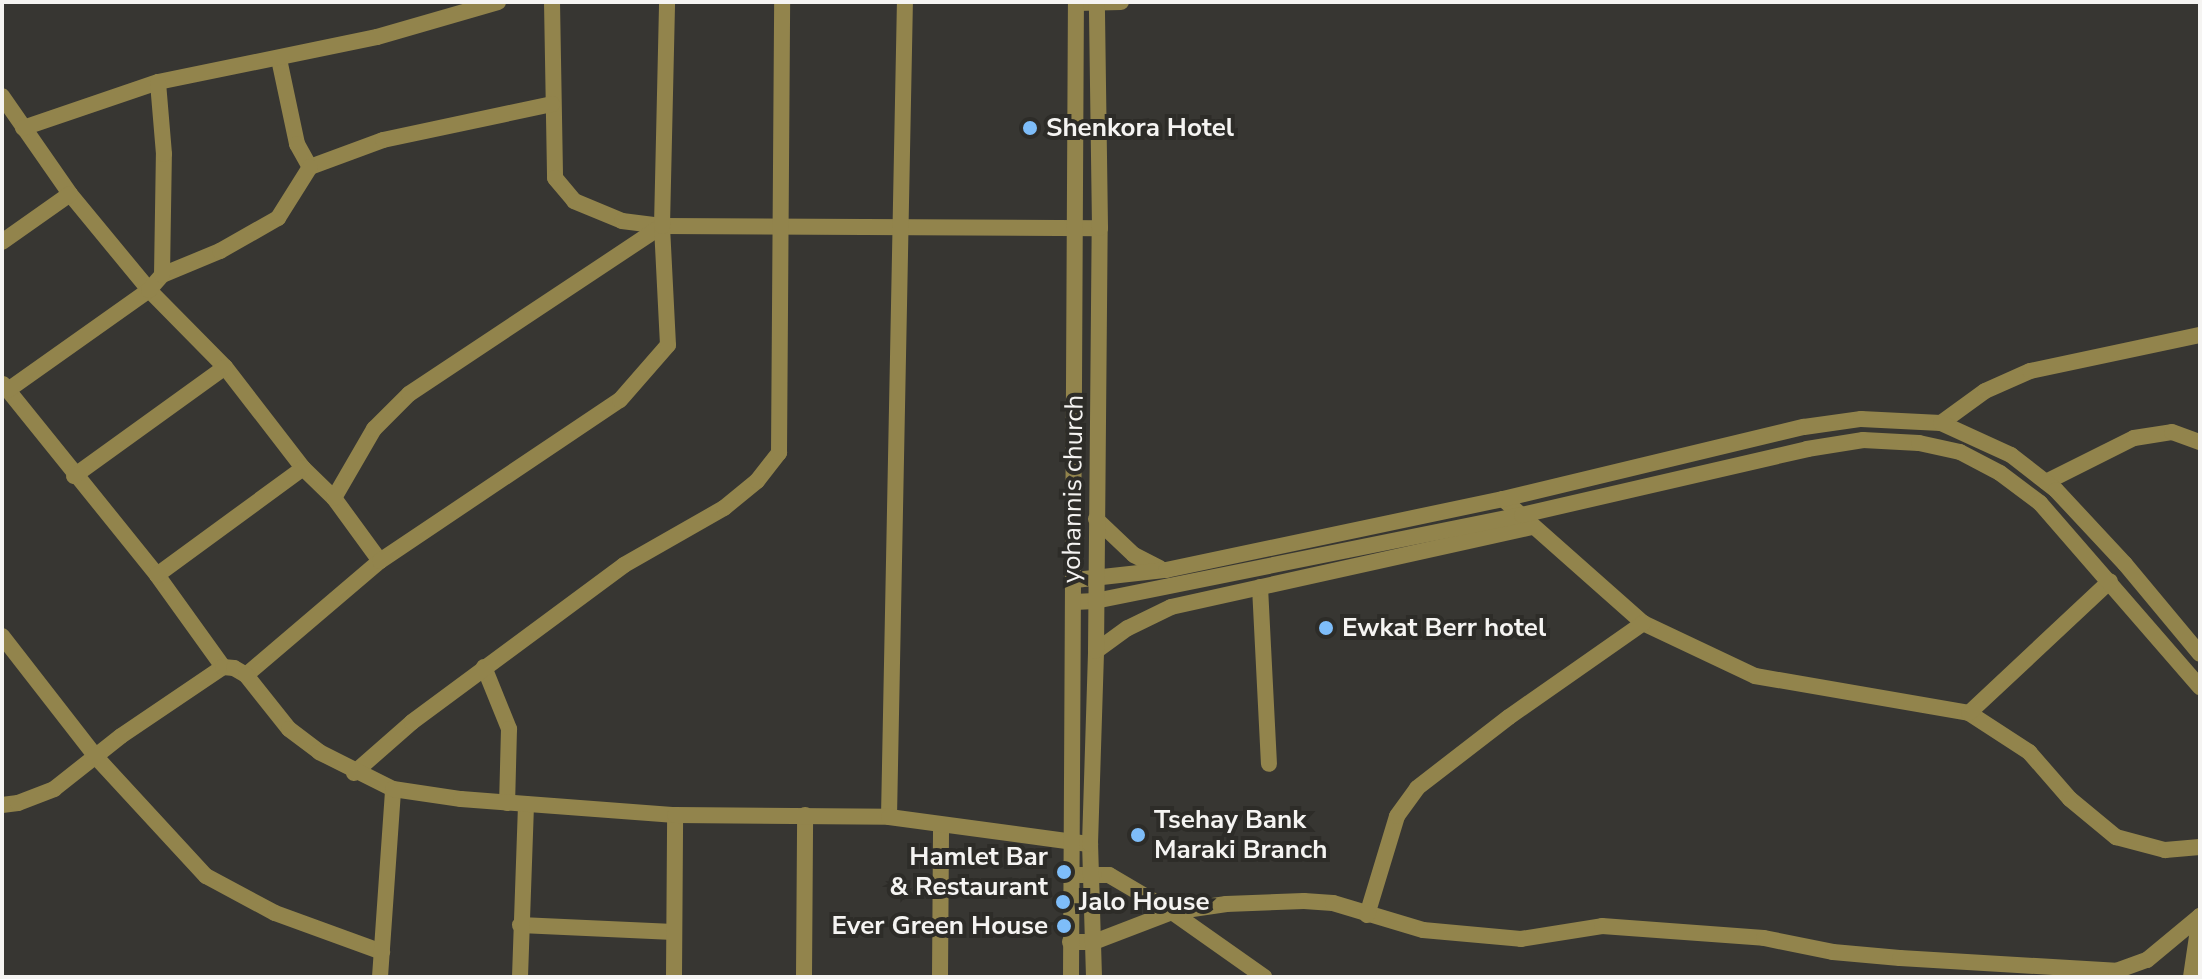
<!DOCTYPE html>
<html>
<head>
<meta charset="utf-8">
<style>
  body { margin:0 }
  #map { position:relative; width:2202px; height:979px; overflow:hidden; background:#373632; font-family:"Nunito Sans",sans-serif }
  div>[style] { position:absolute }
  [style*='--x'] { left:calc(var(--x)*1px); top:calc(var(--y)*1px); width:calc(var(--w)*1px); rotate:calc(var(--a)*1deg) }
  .minor>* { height:16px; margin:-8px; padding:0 8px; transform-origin:8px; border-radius:8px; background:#92844c }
  .tertiary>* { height:16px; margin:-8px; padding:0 8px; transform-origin:8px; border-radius:8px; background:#92844c }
  .dots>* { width:22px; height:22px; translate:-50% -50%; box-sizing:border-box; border:4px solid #2d2c28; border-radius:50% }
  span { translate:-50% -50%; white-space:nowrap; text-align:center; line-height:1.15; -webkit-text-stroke:8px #2d2c28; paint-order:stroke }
  .poi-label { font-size:26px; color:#f5f4f2; font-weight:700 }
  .left { translate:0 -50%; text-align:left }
  .right { translate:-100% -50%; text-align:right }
  .street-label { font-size:26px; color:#f5f4f2 }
  .frame { position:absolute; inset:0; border:4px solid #f5f4f2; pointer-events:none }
</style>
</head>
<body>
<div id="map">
  <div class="minor">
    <div style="--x:552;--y:2;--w:176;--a:89"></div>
    <div style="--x:555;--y:178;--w:30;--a:50"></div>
    <div style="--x:574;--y:201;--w:52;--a:22.6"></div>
    <div style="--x:622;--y:221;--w:40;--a:7.1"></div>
    <div style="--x:662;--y:226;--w:438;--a:0.3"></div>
    <div style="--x:1076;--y:3;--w:45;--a:-1.3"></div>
    <div style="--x:279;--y:59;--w:87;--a:78"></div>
    <div style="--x:297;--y:144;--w:26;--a:61"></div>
    <div style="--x:310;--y:167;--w:78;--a:-20.3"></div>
    <div style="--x:383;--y:140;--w:173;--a:-12"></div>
    <div style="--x:2;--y:96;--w:119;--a:55.2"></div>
    <div style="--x:70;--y:194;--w:124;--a:50.5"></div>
    <div style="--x:149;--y:290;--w:108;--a:45.4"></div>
    <div style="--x:225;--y:367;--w:128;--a:52.3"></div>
    <div style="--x:303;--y:468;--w:43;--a:44.1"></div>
    <div style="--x:334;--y:498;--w:78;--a:53.9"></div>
    <div style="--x:23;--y:128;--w:143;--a:-18.8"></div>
    <div style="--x:158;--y:82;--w:224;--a:-11.6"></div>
    <div style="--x:377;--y:37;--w:126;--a:-16.1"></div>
    <div style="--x:2;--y:242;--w:83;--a:-35.2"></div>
    <div style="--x:162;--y:275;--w:63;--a:-22.5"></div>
    <div style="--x:220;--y:251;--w:67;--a:-29.6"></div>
    <div style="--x:278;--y:218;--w:60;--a:-57.9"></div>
    <div style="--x:3;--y:384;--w:245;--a:51.1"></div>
    <div style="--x:157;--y:575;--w:113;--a:54.3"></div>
    <div style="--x:8;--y:390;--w:173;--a:-35.3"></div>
    <div style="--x:149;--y:290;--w:20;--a:-49"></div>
    <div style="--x:162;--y:275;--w:121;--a:-89.1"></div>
    <div style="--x:164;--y:154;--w:72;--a:-94.8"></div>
    <div style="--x:1941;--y:423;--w:54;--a:-36"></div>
    <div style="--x:1985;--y:391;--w:49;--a:-24"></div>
    <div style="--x:2030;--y:371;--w:174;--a:-12"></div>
    <div style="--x:74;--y:476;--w:186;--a:-35.8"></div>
    <div style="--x:2046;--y:482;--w:98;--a:-26.6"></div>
    <div style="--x:2134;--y:438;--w:38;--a:-9"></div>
    <div style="--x:2172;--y:432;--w:30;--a:20"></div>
    <div style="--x:334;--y:498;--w:80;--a:-59.9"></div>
    <div style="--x:374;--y:429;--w:49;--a:-45"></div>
    <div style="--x:409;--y:394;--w:304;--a:-33.6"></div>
    <div style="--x:1503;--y:499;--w:187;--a:41.5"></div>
    <div style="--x:1643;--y:623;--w:124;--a:25.3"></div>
    <div style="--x:1755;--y:676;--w:217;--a:9.8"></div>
    <div style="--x:1969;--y:713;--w:72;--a:33"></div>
    <div style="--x:2029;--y:752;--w:62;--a:48.9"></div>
    <div style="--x:2070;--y:799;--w:60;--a:39.6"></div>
    <div style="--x:2116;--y:837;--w:51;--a:14.9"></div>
    <div style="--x:2165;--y:850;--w:35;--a:-5"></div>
    <div style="--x:157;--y:575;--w:181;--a:-36.2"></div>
    <div style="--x:1260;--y:587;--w:177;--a:87.1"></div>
    <div style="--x:2;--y:636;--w:155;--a:52.1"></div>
    <div style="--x:97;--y:758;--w:161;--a:47.3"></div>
    <div style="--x:206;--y:876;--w:78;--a:28.2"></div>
    <div style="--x:275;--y:913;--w:114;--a:20"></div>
    <div style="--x:1096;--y:651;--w:39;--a:-36"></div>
    <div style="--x:1128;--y:628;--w:48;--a:-26"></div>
    <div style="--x:1171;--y:607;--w:371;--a:-12.5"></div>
    <div style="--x:484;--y:667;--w:67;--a:68"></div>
    <div style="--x:509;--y:729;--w:74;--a:91.5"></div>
    <div style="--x:246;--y:675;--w:176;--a:-40.4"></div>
    <div style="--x:380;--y:561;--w:289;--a:-33.9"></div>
    <div style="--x:620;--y:400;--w:73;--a:-48.9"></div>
    <div style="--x:668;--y:345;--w:119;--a:-92.9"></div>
    <div style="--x:662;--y:226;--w:224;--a:-88.7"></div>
    <div style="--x:1969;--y:713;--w:193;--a:-43.1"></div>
    <div style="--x:354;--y:773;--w:77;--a:-41.3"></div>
    <div style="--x:412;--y:722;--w:264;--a:-36.5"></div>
    <div style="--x:624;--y:565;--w:115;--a:-29.7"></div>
    <div style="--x:724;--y:508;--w:43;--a:-39.3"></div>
    <div style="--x:757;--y:481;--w:36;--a:-52"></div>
    <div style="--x:779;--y:453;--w:451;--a:-89.6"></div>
    <div style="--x:889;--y:817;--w:815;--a:-88.88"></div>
    <div style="--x:1070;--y:875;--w:39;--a:0"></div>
    <div style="--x:1109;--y:875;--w:73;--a:30.4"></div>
    <div style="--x:1172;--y:912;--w:84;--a:159"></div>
    <div style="--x:1094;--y:942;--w:24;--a:180"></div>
    <div style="--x:1172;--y:912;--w:55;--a:-8.4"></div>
    <div style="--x:1226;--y:904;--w:78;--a:-2.2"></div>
    <div style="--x:1304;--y:901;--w:29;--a:4"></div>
    <div style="--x:1333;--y:903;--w:94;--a:16.7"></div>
    <div style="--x:1423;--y:930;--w:98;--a:5.2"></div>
    <div style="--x:1521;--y:939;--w:82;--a:-9.1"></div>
    <div style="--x:1602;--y:926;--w:162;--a:4.2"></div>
    <div style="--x:1764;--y:938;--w:70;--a:11.5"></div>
    <div style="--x:1833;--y:952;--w:67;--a:5.1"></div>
    <div style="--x:1900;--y:958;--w:216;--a:3.4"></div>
    <div style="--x:2116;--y:971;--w:33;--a:-20"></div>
    <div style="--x:2147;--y:960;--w:69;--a:-39.7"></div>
    <div style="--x:1172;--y:912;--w:113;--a:35.2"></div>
    <div style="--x:1367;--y:915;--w:103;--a:-73.1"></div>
    <div style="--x:1397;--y:816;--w:34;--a:-54"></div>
    <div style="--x:1417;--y:788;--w:116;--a:-37.7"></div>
    <div style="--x:1509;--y:717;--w:164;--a:-35"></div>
    <div style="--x:520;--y:925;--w:154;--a:2.6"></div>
    <div style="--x:380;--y:977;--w:188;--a:-86"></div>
    <div style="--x:520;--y:977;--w:173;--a:-88"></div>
    <div style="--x:674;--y:977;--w:162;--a:-89.6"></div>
    <div style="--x:804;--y:977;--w:162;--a:-89.6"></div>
    <div style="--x:940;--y:977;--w:152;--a:-89.6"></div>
    <div style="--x:2191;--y:977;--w:62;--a:-81.6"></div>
  </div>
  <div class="tertiary">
    <div style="--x:1096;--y:519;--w:52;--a:43.5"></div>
    <div style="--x:1134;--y:555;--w:29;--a:27"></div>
    <div style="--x:1075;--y:580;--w:92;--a:-6.3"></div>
    <div style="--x:1166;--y:570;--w:344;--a:-11.9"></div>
    <div style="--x:1503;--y:499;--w:309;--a:-13.5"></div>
    <div style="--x:1804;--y:427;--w:58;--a:-8"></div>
    <div style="--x:1861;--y:419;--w:80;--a:2.9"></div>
    <div style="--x:1941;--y:423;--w:77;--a:24.6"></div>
    <div style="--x:2011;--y:455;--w:57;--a:37.9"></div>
    <div style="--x:2056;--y:490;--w:101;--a:47"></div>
    <div style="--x:2125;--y:564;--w:117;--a:50.2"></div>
    <div style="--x:1074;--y:602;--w:21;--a:-3"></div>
    <div style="--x:1095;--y:601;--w:436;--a:-11.4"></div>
    <div style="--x:1522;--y:515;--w:293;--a:-13"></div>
    <div style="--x:1807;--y:449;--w:57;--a:-9.1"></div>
    <div style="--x:1863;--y:440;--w:56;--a:3.1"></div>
    <div style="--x:1919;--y:443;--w:42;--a:12.4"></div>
    <div style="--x:1960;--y:452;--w:45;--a:27.7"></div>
    <div style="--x:2000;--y:473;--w:50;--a:36.9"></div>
    <div style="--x:2040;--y:503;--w:244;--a:49"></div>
    <div style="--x:2;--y:805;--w:16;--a:-7"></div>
    <div style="--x:18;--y:803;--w:39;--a:-21"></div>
    <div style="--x:54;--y:789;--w:85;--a:-38.3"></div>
    <div style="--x:121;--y:736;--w:123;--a:-34.1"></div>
    <div style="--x:223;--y:667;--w:11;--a:5"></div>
    <div style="--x:234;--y:668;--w:14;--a:30"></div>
    <div style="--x:246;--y:675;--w:69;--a:51.5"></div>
    <div style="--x:289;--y:729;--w:38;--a:37"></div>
    <div style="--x:319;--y:752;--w:83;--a:26.6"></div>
    <div style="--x:393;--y:789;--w:69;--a:8.4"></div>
    <div style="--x:461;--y:799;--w:215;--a:4.3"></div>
    <div style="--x:675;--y:815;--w:214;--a:0.5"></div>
    <div style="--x:889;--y:817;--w:203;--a:7.7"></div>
    <div style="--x:1071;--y:977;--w:975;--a:-89.71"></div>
    <div style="--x:1094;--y:977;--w:133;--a:-91.7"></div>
    <div style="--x:1090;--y:844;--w:193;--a:-88.2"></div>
    <div style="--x:1096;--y:651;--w:423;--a:-89.5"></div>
    <div style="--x:1100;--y:228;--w:226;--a:-90.8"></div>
  </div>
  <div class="dots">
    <div style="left:1030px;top:128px;background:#7ebdf9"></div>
    <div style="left:1326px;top:628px;background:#7ebdf9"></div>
    <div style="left:1138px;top:835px;background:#7ebdf9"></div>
    <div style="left:1064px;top:872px;background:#7ebdf9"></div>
    <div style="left:1063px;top:902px;background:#7ebdf9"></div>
    <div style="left:1064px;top:926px;background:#7ebdf9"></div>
  </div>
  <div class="poi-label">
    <span class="left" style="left:1046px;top:128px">Shenkora Hotel</span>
    <span class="left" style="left:1342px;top:628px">Ewkat Berr hotel</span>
    <span class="left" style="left:1154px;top:835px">Tsehay Bank<br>Maraki Branch</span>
    <span class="right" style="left:1048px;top:872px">Hamlet Bar<br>&amp; Restaurant</span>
    <span class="left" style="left:1079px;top:902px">Jalo House</span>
    <span class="right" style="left:1048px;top:926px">Ever Green House</span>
  </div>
  <div class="street-label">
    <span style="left:1073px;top:489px;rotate:-89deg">yohannis church</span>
  </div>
  <div class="frame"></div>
</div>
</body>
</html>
